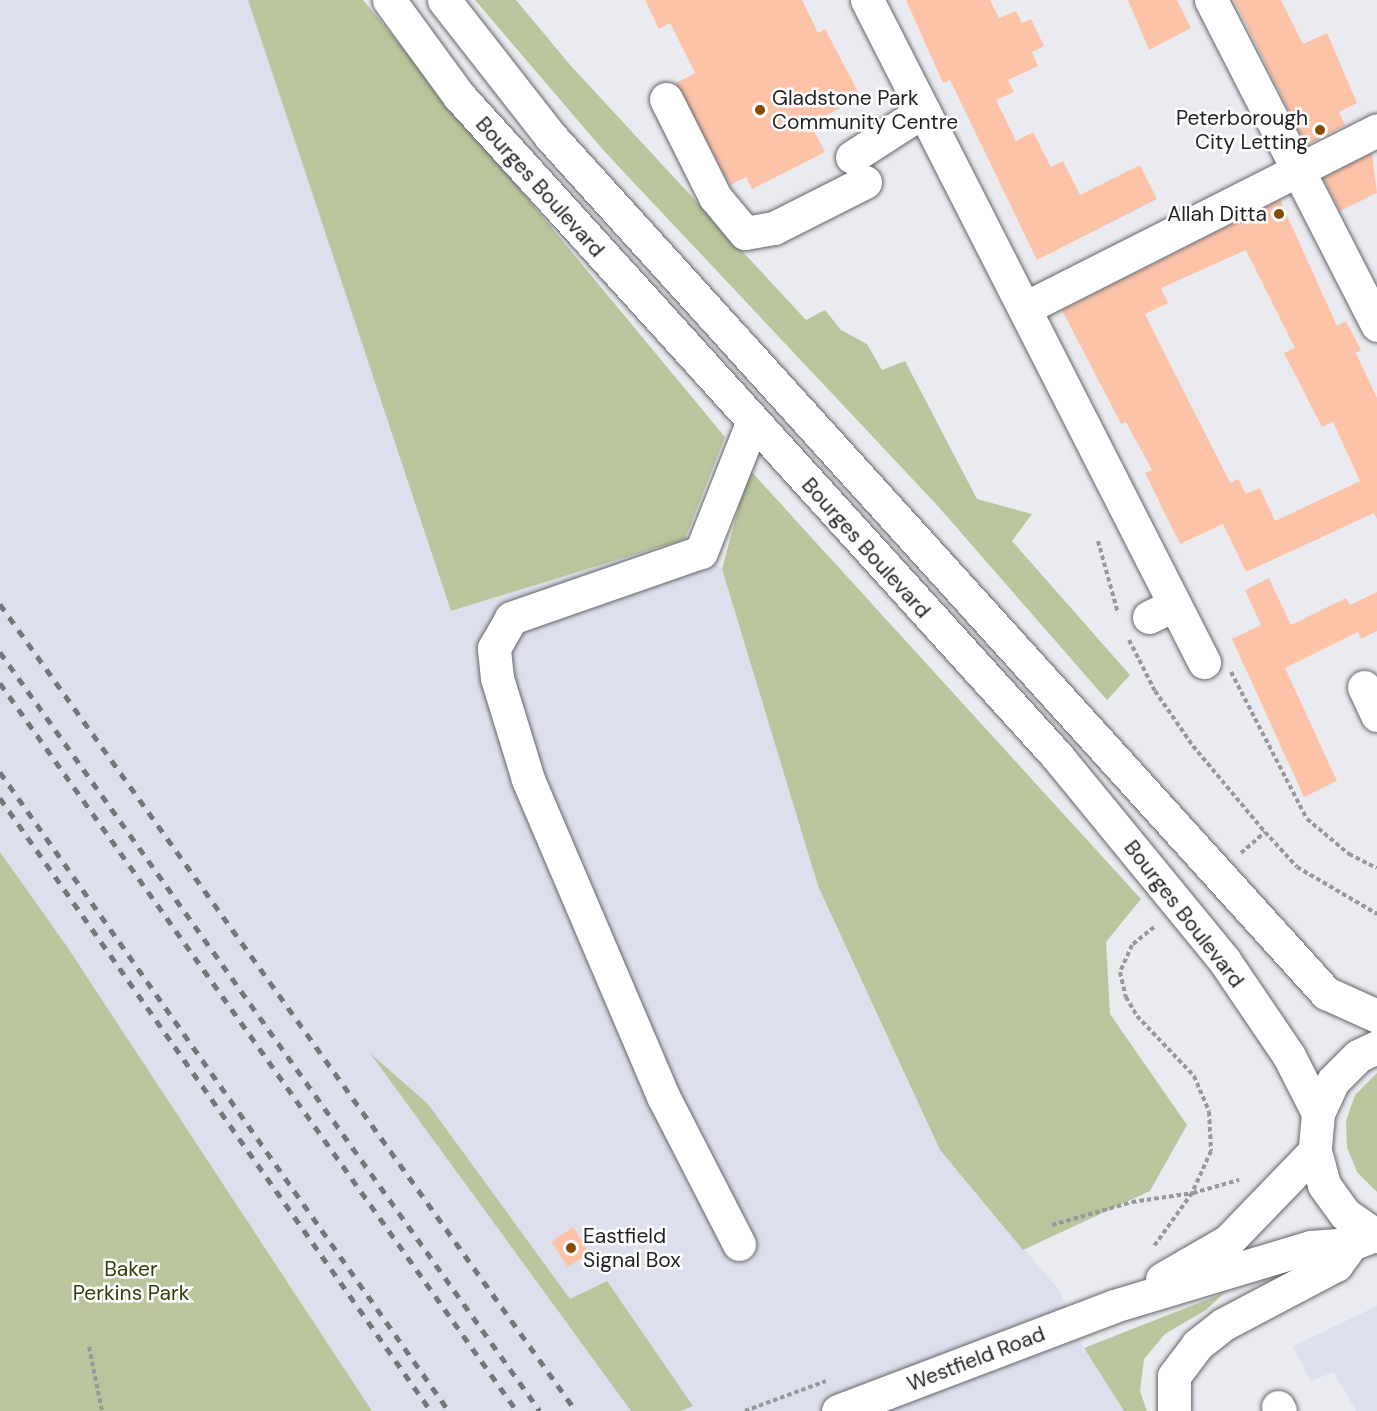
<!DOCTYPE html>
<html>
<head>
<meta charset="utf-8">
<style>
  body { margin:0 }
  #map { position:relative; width:1377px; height:1411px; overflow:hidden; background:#eaebf0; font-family:"DM Sans",sans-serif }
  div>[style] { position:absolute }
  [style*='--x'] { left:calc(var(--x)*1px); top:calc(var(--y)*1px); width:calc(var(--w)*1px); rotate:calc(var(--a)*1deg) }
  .built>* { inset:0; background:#dde0ec }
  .green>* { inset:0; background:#b9c69d }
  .building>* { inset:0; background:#fcc3a8 }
  .path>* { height:4px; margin-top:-2px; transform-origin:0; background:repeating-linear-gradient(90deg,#97989b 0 4.5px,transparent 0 7.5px) }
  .roads { filter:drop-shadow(0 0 2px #64656a) drop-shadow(0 0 2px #64656a) }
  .minor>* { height:33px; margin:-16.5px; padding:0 16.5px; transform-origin:16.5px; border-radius:16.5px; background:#fff }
  .major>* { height:33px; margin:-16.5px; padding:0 16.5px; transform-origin:16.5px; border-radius:16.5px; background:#fff }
  .rail>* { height:4.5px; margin-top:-2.25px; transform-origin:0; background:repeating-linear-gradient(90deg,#757679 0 8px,transparent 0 16px) }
  .dots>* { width:16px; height:16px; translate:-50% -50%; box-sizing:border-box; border:3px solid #fff; border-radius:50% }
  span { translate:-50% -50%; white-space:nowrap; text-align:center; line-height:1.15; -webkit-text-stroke:5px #fff; paint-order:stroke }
  .poi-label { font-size:21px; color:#1f2021 }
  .left { translate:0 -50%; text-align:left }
  .right { translate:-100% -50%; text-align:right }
  .street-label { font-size:21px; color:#1f2021 }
  .park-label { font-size:21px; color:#323e0a }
</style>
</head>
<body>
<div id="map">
  <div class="built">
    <div style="clip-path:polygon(0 0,248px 0,451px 611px,685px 539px,722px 569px,818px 886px,940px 1150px,1059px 1290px,1084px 1348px,1124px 1411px,372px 1411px,66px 945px,0 852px)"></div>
    <div style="clip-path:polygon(1377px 1306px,1377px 1411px,1356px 1411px,1334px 1372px,1311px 1381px,1293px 1346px)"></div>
  </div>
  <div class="green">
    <div style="clip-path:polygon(248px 0,363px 0,725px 437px,685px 539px,451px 611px)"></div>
    <div style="clip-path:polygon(475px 0,516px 0,571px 66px,806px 320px,825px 310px,841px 330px,867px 344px,882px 370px,905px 361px,977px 499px,1032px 514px,1012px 541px,1130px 675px,1107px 700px,936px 504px,604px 151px)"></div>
    <div style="clip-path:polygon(749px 469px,1141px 899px,1106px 942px,1110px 1014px,1187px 1125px,1150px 1191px,1023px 1250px,940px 1150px,818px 886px,722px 569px)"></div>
    <div style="clip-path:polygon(0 852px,66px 945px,372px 1411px,0 1411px)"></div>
    <div style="clip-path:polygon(370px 1053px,428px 1104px,570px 1299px,607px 1281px,693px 1406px,681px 1411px,631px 1411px)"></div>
    <div style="clip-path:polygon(1377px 1073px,1377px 1192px,1357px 1172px,1347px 1147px,1346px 1121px,1355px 1095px)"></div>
    <div style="clip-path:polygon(1224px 1293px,1206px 1310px,1165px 1334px,1144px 1359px,1140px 1391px,1147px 1411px,1124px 1411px,1084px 1348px)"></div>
  </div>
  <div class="building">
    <div style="clip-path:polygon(645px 0,802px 0,818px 33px,825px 29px,861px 97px,810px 124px,825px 152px,752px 189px,746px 177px,730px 185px,676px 83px,695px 73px,670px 23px,659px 29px)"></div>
    <div style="clip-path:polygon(906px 0,990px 0,999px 18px,1016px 11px,1022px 23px,1031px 19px,1044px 46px,1032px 52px,1038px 66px,1008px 80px,1014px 92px,996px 100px,1016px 141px,1033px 132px,1051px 167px,1063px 161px,1080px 195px,1140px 165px,1157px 199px,1037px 260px,950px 80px,943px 83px)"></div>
    <div style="clip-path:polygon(1128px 0,1177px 0,1191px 28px,1149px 50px)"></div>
    <div style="clip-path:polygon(1234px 0,1281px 0,1303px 44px,1327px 33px,1357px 103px,1339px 112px,1345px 125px,1306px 145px)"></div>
    <div style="clip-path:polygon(1372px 153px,1377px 193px,1340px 211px,1323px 178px)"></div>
    <div style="clip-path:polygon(evenodd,1280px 200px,1337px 326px,1346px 321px,1361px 350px,1356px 353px,1377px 398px,1377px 519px,1374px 513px,1246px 572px,1223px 524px,1180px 544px,1145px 473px,1152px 470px,1126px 422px,1121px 424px,1062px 310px,1280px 200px,1246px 250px,1295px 348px,1284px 353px,1322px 427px,1333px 422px,1360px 481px,1275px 521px,1260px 488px,1246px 494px,1238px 479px,1230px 483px,1145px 314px,1168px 303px,1161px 288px,1246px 250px)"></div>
    <div style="clip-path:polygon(1269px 578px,1291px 625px,1346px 598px,1350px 605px,1377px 592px,1377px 631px,1361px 639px,1358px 632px,1285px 668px,1337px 781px,1304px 797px,1232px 639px,1261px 625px,1245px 590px)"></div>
    <div style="clip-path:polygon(573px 1227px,590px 1253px,568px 1267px,551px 1242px)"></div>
  </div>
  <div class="path">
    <div style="--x:1098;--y:541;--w:75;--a:74.5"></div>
    <div style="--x:1129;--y:640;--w:57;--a:63"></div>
    <div style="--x:1155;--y:691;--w:67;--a:55.4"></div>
    <div style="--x:1193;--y:746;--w:112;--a:50.1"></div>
    <div style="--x:1265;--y:832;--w:47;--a:47.6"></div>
    <div style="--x:1297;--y:867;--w:93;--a:30.4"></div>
    <div style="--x:1231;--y:672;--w:165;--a:62.7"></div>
    <div style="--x:1307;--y:819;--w:55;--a:39.8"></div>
    <div style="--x:1349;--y:854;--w:31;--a:27"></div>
    <div style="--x:1241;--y:853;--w:32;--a:-41"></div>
    <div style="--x:1154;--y:927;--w:28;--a:141"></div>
    <div style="--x:1132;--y:945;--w:30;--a:114"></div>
    <div style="--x:1120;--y:972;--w:26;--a:77"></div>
    <div style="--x:1126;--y:997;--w:22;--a:60"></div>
    <div style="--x:1137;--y:1016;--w:83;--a:46.5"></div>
    <div style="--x:1194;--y:1076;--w:39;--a:67"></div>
    <div style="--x:1209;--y:1112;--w:39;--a:87"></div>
    <div style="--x:1211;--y:1151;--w:46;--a:114.3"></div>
    <div style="--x:1192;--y:1193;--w:65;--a:125.6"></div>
    <div style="--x:1193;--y:1193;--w:48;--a:-15.8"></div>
    <div style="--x:1052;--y:1225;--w:83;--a:-16"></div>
    <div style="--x:1132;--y:1202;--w:62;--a:-8.4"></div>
    <div style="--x:89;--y:1347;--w:65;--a:78.5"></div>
    <div style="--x:745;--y:1411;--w:86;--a:-20.3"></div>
  </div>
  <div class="roads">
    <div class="minor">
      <div style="--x:867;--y:0;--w:743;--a:63.02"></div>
      <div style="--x:1211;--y:0;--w:365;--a:62.9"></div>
      <div style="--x:666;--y:99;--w:110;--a:63.4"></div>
      <div style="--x:715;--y:197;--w:47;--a:50.2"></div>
      <div style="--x:745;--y:233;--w:29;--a:-10"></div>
      <div style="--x:774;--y:228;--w:102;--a:-26.8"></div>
      <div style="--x:852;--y:157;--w:85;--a:-32.9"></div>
      <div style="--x:1025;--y:308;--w:394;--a:-26.8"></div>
      <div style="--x:1149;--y:617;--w:28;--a:-26"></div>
      <div style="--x:1364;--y:687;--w:31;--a:65"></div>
      <div style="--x:739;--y:1244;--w:166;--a:-117.2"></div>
      <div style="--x:663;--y:1096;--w:345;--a:-113.1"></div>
      <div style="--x:528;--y:779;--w:106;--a:-107.1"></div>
      <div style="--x:497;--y:678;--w:30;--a:-96"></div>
      <div style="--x:494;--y:648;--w:34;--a:-60"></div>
      <div style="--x:511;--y:618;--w:201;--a:-19.2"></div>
      <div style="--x:701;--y:552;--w:139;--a:-68.4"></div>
      <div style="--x:1162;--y:1279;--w:76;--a:-29.9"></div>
      <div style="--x:1228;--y:1241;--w:125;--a:-46"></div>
      <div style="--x:1278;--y:1407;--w:4;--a:63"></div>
      <div style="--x:838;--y:1411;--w:295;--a:-20.8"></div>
      <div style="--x:1114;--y:1306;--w:206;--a:-16.7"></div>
      <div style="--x:1311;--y:1247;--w:40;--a:-4.3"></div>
      <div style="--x:1351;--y:1244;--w:25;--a:-21"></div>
      <div style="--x:1174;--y:1411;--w:35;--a:-90"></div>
      <div style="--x:1174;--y:1376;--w:39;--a:-53"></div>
      <div style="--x:1197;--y:1345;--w:34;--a:-38"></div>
      <div style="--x:1224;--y:1324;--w:127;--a:-27.8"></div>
      <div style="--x:1336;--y:1265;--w:26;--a:-54"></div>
    </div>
    <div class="major">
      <div style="--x:389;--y:0;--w:119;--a:53.9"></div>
      <div style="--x:459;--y:96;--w:891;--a:47.82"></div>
      <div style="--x:1057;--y:756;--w:264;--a:50.7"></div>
      <div style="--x:1224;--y:960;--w:116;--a:55.9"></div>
      <div style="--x:1289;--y:1056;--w:64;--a:63"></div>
      <div style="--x:444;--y:0;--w:174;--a:52"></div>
      <div style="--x:551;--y:137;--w:1155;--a:47.84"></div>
      <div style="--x:1326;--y:993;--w:56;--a:24.3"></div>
      <div style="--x:1377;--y:1047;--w:21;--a:155"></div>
      <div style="--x:1358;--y:1056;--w:35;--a:135"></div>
      <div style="--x:1333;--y:1081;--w:35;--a:115"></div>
      <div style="--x:1318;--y:1113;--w:38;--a:95"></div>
      <div style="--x:1315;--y:1151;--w:35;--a:75"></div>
      <div style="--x:1324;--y:1185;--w:36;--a:54"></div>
      <div style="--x:1345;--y:1214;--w:39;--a:35"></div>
    </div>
  </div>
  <div class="rail">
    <div style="--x:0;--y:604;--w:991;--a:54.48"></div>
    <div style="--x:0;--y:652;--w:931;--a:54.57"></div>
    <div style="--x:0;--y:683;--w:893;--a:54.62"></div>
    <div style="--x:0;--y:772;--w:781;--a:54.91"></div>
    <div style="--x:0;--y:798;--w:749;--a:54.89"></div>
  </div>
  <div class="dots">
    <div style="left:760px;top:110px;background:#854c00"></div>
    <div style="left:1320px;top:130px;background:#854c00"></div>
    <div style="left:1279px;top:214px;background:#854c00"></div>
    <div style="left:571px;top:1248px;background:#854c00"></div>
  </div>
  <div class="poi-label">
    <span class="left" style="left:772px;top:110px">Gladstone Park<br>Community Centre</span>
    <span class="right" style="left:1308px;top:130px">Peterborough<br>City Letting</span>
    <span class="right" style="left:1267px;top:214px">Allah Ditta</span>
    <span class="left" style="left:583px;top:1248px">Eastfield<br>Signal Box</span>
  </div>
  <div class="street-label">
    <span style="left:540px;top:187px;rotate:48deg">Bourges Boulevard</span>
    <span style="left:866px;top:548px;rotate:48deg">Bourges Boulevard</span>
    <span style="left:1184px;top:914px;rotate:52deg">Bourges Boulevard</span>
    <span style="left:976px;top:1359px;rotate:-21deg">Westfield Road</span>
  </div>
  <div class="park-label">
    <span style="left:131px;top:1281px">Baker<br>Perkins Park</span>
  </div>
</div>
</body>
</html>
